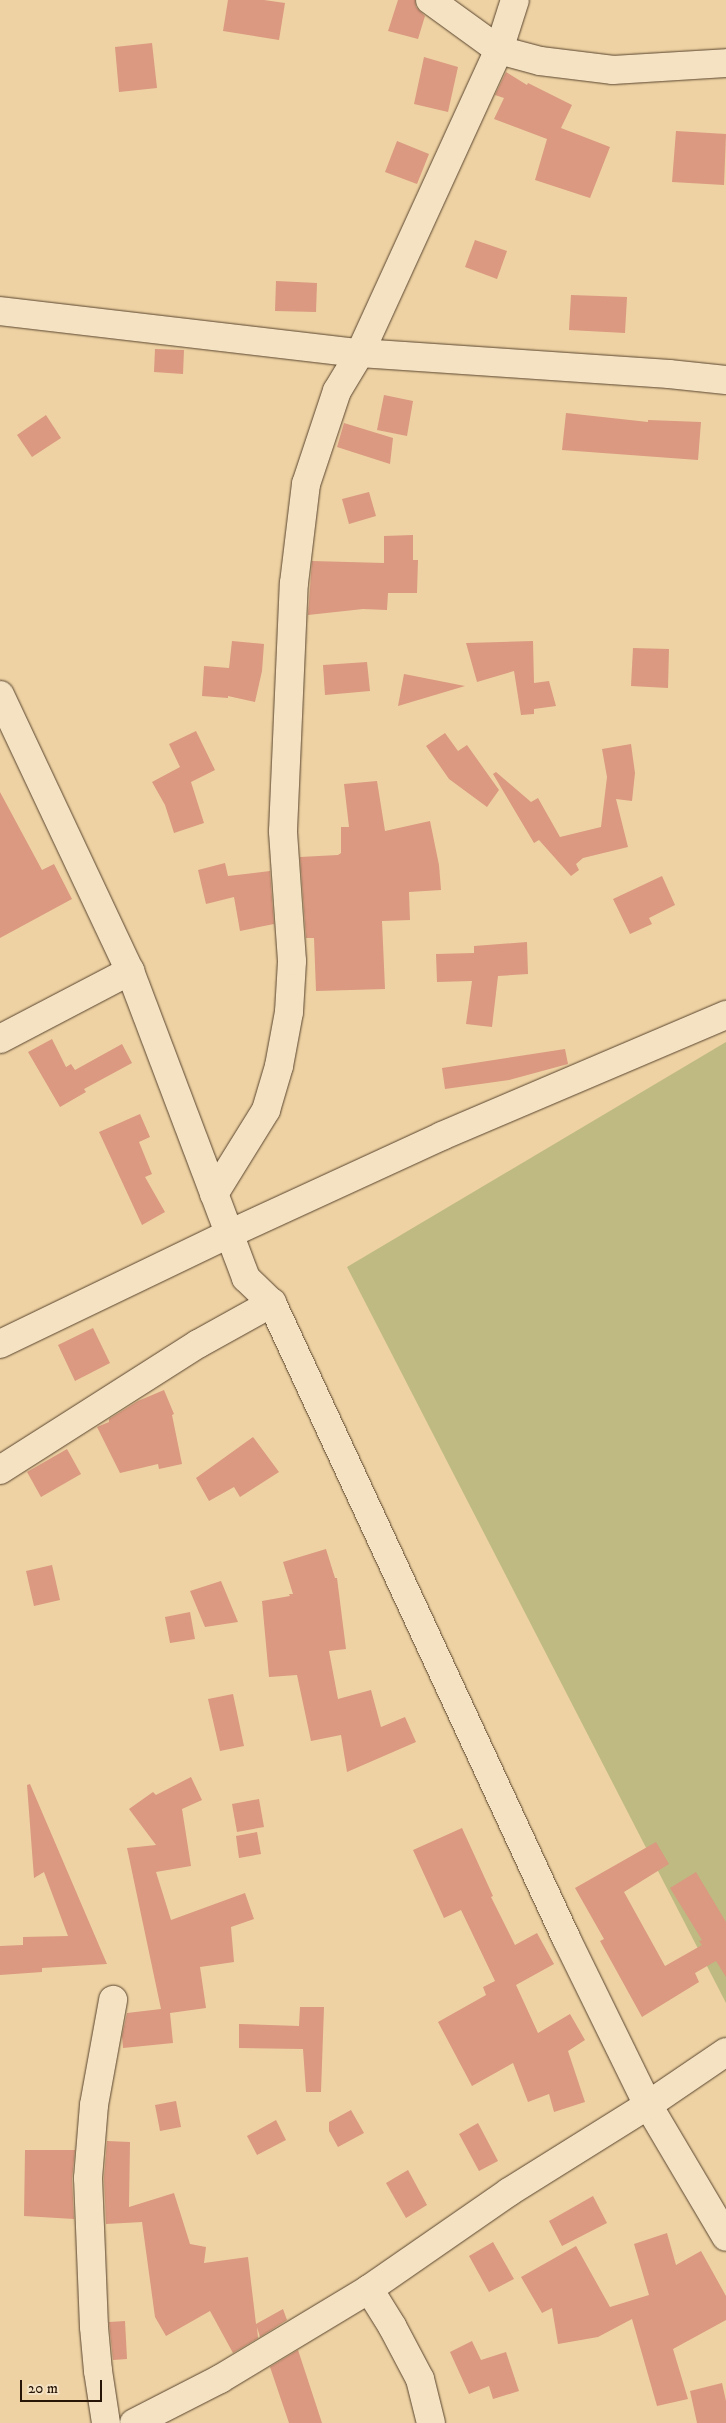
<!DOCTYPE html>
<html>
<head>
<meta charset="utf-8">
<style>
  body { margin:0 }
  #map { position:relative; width:726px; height:2423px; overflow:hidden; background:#eed2a3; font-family:"IM FELL DW Pica",serif }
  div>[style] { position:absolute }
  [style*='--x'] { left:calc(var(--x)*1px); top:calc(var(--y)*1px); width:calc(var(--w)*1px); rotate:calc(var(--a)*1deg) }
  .green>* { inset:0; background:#beba81 }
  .building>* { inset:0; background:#da9980 }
  .roads { filter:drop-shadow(0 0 1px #59442e) drop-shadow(0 0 1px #59442e) }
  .street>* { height:28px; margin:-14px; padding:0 14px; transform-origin:14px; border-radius:14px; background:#f4e2c3 }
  span { translate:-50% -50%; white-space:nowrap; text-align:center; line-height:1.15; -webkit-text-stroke:5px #f4e2c3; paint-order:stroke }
  .scale { position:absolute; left:20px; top:2380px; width:82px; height:22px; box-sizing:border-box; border:2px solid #271507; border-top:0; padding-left:6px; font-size:15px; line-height:18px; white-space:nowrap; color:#271507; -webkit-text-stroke:4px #f4e2c3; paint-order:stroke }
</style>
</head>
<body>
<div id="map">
  <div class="green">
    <div style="clip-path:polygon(726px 1042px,726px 2003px,347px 1267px)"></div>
  </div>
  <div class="building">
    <div style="clip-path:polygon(228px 0,264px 0,285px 3px,279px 40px,223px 31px)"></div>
    <div style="clip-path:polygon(398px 0,415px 0,416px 7px,425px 16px,418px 39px,388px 31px)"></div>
    <div style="clip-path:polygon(152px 43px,157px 88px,119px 92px,115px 47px)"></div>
    <div style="clip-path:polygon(424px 57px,458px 67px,448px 112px,414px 104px)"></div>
    <div style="clip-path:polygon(506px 72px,527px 85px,528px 83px,572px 105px,561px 128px,610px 147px,590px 198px,535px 180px,547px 139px,494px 119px,504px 98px,495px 95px)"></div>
    <div style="clip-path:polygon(676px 131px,726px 134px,724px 185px,672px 182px)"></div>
    <div style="clip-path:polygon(397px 141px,429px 154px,417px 184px,385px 172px)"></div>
    <div style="clip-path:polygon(475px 240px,507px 251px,497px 279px,465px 267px)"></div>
    <div style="clip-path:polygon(276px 281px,317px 283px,316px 312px,275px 311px)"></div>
    <div style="clip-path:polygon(571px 295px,627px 297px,625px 333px,569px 330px)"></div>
    <div style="clip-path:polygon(155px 349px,184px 350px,183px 374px,154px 372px)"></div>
    <div style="clip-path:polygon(384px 395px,413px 401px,407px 436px,377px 430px)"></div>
    <div style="clip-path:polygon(566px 413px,648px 422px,648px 420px,701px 422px,698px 460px,562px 450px)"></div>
    <div style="clip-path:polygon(46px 415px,61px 438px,32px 457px,17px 435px)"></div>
    <div style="clip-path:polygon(344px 423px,393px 438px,390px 464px,337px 447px)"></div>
    <div style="clip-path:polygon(369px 492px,376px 516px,349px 524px,342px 499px)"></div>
    <div style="clip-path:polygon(413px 535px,413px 560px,418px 560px,417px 593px,388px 593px,387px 610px,363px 609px,308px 615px,312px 561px,384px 563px,384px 536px)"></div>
    <div style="clip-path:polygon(232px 641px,264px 644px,262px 671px,255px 702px,228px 696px,228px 698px,202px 696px,204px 666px,229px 668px)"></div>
    <div style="clip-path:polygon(533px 641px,534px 683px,549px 681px,556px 706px,534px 709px,534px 714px,521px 715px,514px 671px,477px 682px,466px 643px)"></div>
    <div style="clip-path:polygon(633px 648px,669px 649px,668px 688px,631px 686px)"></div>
    <div style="clip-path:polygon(367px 662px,370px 691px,325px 695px,323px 665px)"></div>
    <div style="clip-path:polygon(404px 674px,465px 686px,398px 706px)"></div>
    <div style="clip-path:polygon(196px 731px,215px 770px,191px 782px,204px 823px,174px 833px,165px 805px,152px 782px,180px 767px,169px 744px)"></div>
    <div style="clip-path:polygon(445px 733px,458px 751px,467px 745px,499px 790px,487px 807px,449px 779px,426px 746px)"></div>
    <div style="clip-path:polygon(631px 744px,635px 773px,632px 801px,616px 799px,628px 847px,583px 858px,576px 864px,579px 870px,571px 876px,539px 840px,534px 843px,493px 774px,496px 772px,531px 802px,538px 798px,560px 837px,601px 827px,607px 777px,602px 749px)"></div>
    <div style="clip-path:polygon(377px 781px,385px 831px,430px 821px,439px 865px,441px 890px,409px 892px,410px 920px,382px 921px,385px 989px,316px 991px,314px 938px,306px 938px,300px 857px,338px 855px,341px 853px,341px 827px,349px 827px,344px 784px)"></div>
    <div style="clip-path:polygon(0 792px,42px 870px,54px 864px,72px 899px,0 938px)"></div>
    <div style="clip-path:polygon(225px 863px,228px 876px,270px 871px,274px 924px,240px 931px,234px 897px,206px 904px,198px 870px)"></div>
    <div style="clip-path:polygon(662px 876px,675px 905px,649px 918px,652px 924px,630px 934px,613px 899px)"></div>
    <div style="clip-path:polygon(527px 942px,528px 974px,498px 976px,492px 1027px,466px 1024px,472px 981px,437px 982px,436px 954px,474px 953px,474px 946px)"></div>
    <div style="clip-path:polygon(52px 1039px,66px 1067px,71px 1064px,75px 1070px,122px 1044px,132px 1063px,84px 1089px,86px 1092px,60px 1107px,28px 1052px)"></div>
    <div style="clip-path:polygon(565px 1049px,568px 1064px,509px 1080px,445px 1089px,442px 1068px)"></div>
    <div style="clip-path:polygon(140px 1114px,150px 1137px,139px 1142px,152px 1174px,145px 1177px,165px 1212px,142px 1225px,99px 1132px)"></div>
    <div style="clip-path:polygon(93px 1328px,110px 1363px,75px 1381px,58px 1345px)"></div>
    <div style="clip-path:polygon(164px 1390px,174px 1414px,172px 1415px,182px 1464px,159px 1469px,158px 1464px,120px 1473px,97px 1427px,109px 1422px,109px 1419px,138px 1401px)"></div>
    <div style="clip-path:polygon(253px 1437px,279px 1472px,240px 1497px,234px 1487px,209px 1501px,196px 1478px)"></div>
    <div style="clip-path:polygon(67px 1449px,81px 1474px,41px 1497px,27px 1472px)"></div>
    <div style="clip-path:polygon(326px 1549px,335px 1578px,337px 1578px,346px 1649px,329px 1651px,338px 1699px,371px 1690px,381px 1727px,405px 1717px,416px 1742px,347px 1772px,341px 1735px,311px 1741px,297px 1675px,269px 1677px,262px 1601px,290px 1596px,289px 1594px,293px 1594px,283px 1562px)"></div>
    <div style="clip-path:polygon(52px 1565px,60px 1600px,34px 1606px,26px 1571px)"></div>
    <div style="clip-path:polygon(221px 1581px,238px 1622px,205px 1627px,190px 1591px)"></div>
    <div style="clip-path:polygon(190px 1612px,195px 1639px,170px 1643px,165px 1617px)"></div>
    <div style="clip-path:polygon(233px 1694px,244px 1746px,220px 1751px,208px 1699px)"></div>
    <div style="clip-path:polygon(191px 1777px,202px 1800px,182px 1809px,191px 1866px,156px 1872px,171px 1920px,245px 1893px,254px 1919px,231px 1927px,234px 1962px,200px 1967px,206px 2008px,170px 2013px,173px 2043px,123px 2048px,122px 2036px,127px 2013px,161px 2009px,127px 1848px,156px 1845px,129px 1809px,153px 1792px,156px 1795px)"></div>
    <div style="clip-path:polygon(30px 1784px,107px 1964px,42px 1968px,42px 1972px,0 1975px,0 1946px,23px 1945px,23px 1937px,68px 1936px,44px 1872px,34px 1878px,27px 1785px)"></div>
    <div style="clip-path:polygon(259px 1799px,264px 1827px,237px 1832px,232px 1804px)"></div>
    <div style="clip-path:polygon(462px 1828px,493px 1896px,491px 1897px,515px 1945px,537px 1933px,554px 1964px,516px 1985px,538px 2033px,570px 2014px,585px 2040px,568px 2051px,585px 2102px,554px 2112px,549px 2094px,528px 2102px,513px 2063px,472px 2086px,438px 2022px,486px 1995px,483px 1987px,495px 1981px,461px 1910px,444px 1918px,413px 1850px)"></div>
    <div style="clip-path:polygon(257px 1832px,261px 1854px,239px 1858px,236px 1836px)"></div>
    <div style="clip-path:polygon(656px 1842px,669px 1864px,624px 1892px,665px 1966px,702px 1945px,699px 1941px,702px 1940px,670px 1888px,696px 1872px,726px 1922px,726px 1977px,716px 1961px,695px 1973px,699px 1982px,642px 2017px,600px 1941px,604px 1939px,575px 1888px)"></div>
    <div style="clip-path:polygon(300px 2007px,324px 2007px,321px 2092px,306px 2092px,303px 2049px,239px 2048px,239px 2024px,299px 2026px)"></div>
    <div style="clip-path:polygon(176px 2101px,181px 2127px,160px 2131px,155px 2105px)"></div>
    <div style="clip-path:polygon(351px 2110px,364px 2133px,338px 2147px,329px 2131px,329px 2122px)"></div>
    <div style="clip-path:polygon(276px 2120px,286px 2140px,257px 2155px,247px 2136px)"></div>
    <div style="clip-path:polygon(478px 2123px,498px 2161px,479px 2171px,459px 2134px)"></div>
    <div style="clip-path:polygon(107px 2141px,130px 2142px,129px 2207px,174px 2193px,190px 2244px,206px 2247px,204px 2263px,248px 2257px,256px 2324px,283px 2309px,287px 2320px,260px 2337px,257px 2327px,258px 2338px,233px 2353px,210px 2311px,166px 2336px,155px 2317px,142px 2222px,106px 2224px,104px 2178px)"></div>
    <div style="clip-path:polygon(25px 2150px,75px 2150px,72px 2179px,74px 2219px,24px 2216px)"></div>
    <div style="clip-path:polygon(408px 2170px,427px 2205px,406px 2218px,386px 2183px)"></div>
    <div style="clip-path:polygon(593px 2196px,607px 2223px,562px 2246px,549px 2221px)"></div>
    <div style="clip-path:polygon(667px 2233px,676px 2265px,701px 2251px,726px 2296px,726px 2320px,673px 2349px,688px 2399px,657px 2406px,632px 2319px,598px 2337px,558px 2344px,552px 2308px,542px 2313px,521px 2277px,576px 2246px,610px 2307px,649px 2295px,634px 2244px)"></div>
    <div style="clip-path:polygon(493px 2242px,514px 2279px,489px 2292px,469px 2256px)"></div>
    <div style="clip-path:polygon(125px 2321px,127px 2359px,113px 2360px,109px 2322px)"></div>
    <div style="clip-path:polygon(472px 2341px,481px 2360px,506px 2352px,519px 2391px,493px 2399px,489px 2386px,469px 2394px,450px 2352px)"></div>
    <div style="clip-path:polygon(298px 2350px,322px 2423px,289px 2423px,270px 2367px)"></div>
    <div style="clip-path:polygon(722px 2383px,726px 2401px,726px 2423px,697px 2423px,690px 2391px)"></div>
  </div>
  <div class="roads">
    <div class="street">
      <div style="--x:430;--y:0;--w:85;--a:35.9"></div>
      <div style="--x:499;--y:50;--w:42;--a:15"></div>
      <div style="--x:540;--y:61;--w:74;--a:7"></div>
      <div style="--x:613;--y:70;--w:113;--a:-3.5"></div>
      <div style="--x:0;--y:311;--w:362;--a:6.7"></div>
      <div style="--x:360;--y:353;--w:310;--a:3.9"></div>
      <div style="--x:669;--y:374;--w:57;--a:6"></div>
      <div style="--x:0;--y:695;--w:305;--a:64.8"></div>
      <div style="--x:130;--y:971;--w:328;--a:69.3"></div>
      <div style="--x:246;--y:1278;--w:36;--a:44"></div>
      <div style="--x:272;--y:1303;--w:702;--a:65.15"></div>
      <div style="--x:567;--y:1940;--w:184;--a:63.9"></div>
      <div style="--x:648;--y:2105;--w:153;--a:59.4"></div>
      <div style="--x:0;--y:1039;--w:147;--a:-27.6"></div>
      <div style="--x:214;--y:1194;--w:99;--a:-58.2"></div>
      <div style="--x:266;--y:1110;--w:46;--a:-73.5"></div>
      <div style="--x:279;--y:1066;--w:55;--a:-79.5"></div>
      <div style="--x:289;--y:1012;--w:51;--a:-86.6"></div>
      <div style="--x:292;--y:961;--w:130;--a:-94"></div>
      <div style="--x:283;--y:831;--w:248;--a:-87.5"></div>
      <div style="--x:294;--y:583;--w:100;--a:-83.1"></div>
      <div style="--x:306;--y:484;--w:98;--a:-71.6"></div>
      <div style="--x:337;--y:391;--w:44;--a:-58.8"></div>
      <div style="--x:360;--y:353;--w:333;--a:-65.4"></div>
      <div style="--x:499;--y:50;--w:52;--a:-72.3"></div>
      <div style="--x:0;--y:1344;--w:254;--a:-25.7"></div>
      <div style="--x:229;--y:1234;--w:234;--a:-24.7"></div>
      <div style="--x:442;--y:1136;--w:309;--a:-23.1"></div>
      <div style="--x:0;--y:1470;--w:235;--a:-32.5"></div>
      <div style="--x:198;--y:1344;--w:85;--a:-29"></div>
      <div style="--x:369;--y:2289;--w:44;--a:58.1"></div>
      <div style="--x:392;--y:2326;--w:60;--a:62.2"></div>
      <div style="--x:420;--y:2379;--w:45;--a:76"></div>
      <div style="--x:106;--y:2423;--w:53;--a:-98.7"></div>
      <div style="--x:98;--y:2371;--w:44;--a:-95.2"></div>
      <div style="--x:94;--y:2327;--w:149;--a:-92.3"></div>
      <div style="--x:88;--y:2178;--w:73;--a:-85.3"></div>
      <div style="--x:94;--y:2105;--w:107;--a:-79.7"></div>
      <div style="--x:134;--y:2423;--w:97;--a:-27.1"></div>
      <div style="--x:220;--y:2379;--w:174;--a:-31.1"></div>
      <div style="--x:369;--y:2289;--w:170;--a:-34.7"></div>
      <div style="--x:509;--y:2192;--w:164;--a:-32"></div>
      <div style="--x:648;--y:2105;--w:94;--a:-34.2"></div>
    </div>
  </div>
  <div class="scale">20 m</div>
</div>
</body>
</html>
